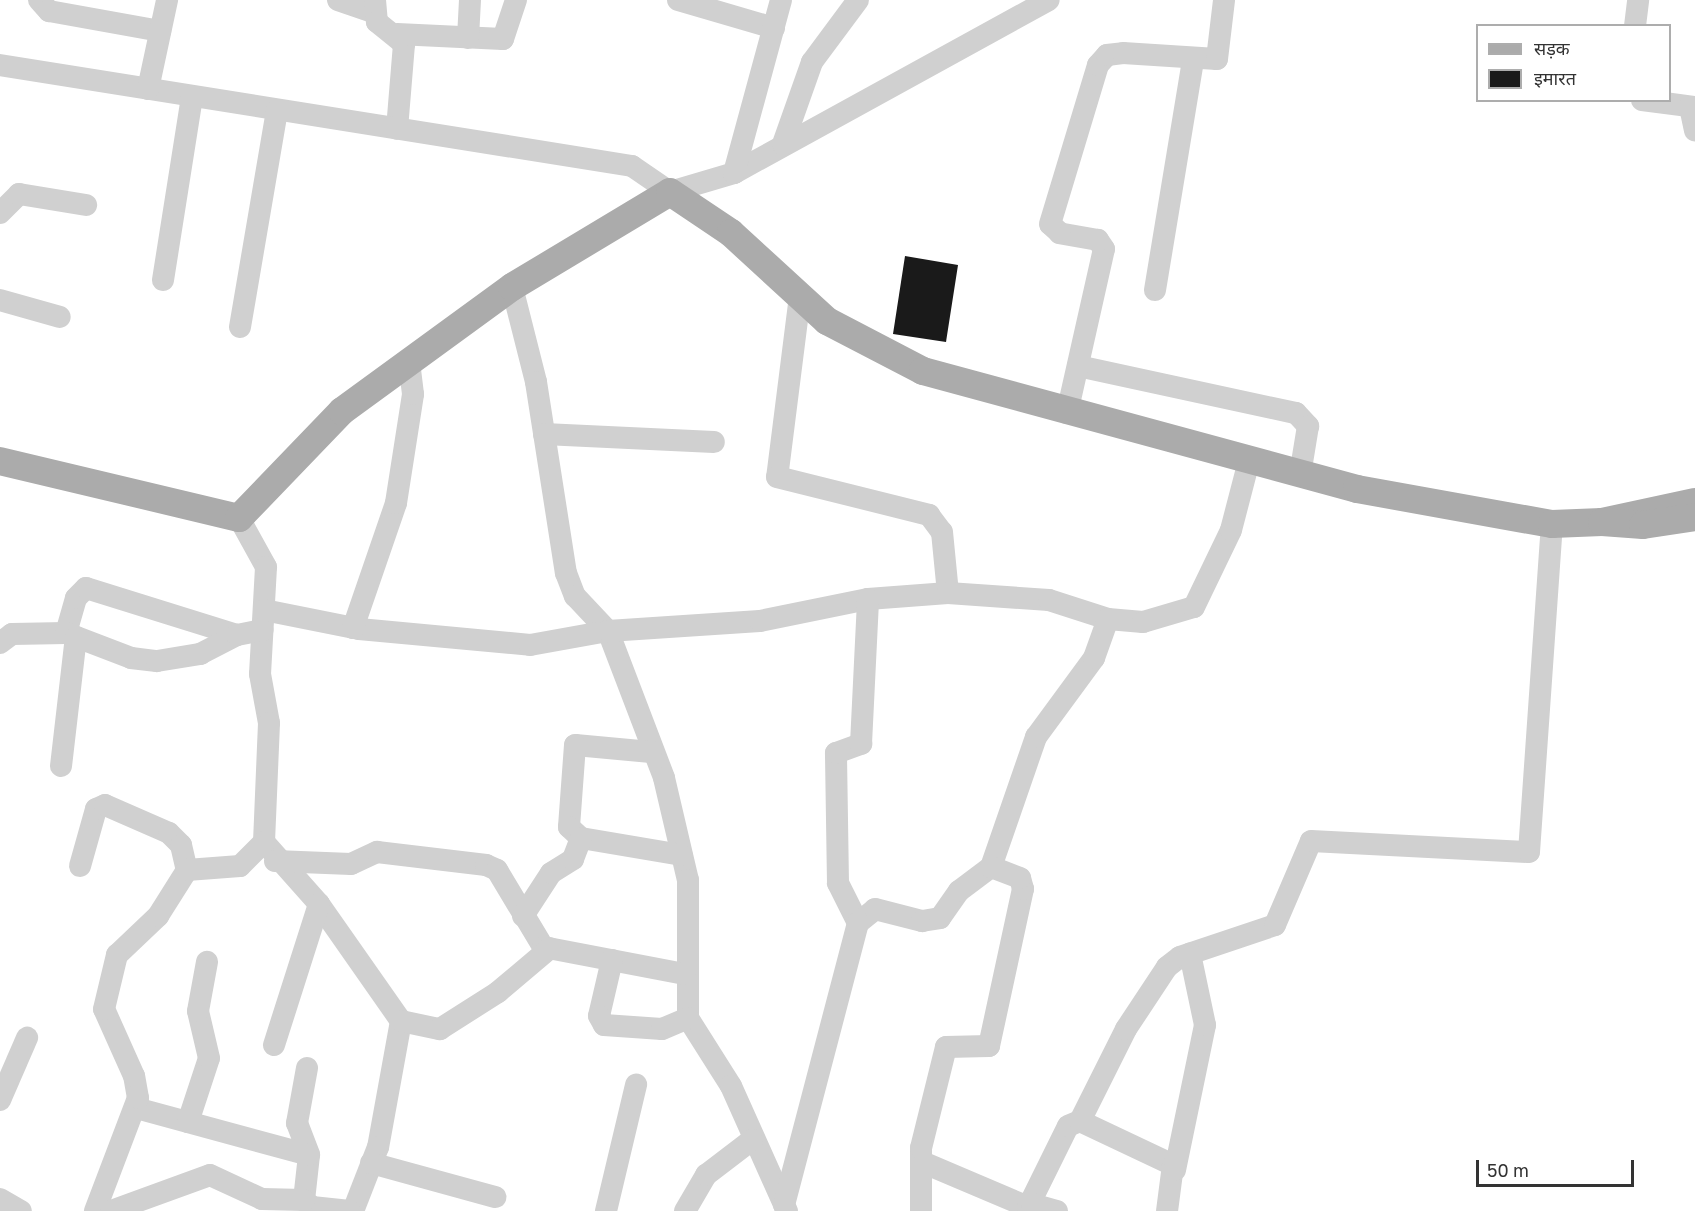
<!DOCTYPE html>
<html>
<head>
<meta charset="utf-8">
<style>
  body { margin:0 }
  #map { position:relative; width:1695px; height:1211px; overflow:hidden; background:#fff; font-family:"Golos Text","Noto Sans Devanagari",sans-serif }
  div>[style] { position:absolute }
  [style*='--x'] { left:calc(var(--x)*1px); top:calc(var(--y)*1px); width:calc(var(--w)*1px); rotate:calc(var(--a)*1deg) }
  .building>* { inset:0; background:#1a1a1a }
  .minor>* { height:22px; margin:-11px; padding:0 11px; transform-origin:11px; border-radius:11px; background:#d0d0d0 }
  .major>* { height:28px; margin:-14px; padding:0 14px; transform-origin:14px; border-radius:14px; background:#ababab }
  span { translate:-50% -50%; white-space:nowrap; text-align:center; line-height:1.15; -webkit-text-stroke:6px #fff; paint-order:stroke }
  .legend { position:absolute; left:1476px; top:24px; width:195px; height:78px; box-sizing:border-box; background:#fff; border:2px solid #adadad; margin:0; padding:8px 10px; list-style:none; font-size:18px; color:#333 }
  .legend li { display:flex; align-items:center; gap:12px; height:30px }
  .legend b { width:30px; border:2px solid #adadad }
  .scale { position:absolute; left:1476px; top:1160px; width:158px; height:27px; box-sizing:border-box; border:3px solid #333; border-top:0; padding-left:8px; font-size:18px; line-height:21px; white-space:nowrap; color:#333; -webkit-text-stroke:4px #fff; paint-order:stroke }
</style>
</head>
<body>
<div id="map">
  <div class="building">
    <div style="clip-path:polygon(905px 256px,958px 265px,946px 342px,893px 334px)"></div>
  </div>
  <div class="minor">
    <div style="--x:39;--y:0;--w:15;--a:48"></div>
    <div style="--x:49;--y:11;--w:113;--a:10.2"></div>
    <div style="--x:338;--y:0;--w:37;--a:19"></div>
    <div style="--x:375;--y:0;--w:22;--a:85"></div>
    <div style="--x:377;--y:22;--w:35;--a:39"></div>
    <div style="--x:404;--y:44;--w:85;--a:94.7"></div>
    <div style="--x:678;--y:0;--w:100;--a:16.3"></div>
    <div style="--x:1635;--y:26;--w:26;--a:-83"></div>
    <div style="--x:397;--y:34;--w:106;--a:2.7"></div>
    <div style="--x:503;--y:39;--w:41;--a:-71.6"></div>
    <div style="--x:468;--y:38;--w:38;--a:-87"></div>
    <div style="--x:0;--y:65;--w:640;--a:9.08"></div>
    <div style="--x:632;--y:166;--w:46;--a:34.4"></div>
    <div style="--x:670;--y:192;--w:67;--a:-16.5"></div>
    <div style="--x:734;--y:173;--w:359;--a:-28.8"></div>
    <div style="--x:148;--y:89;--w:91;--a:-77.9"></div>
    <div style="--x:1642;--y:100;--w:53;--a:7.5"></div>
    <div style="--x:1690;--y:107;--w:24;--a:78"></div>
    <div style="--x:783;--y:144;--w:87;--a:-70.5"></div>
    <div style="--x:812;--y:62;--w:77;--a:-53.4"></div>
    <div style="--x:734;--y:173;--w:179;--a:-74.8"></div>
    <div style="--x:0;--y:213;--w:27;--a:-45"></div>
    <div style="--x:19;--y:194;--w:68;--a:9.3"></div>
    <div style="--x:163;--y:280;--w:186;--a:-81"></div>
    <div style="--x:512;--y:287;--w:98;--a:75.8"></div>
    <div style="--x:536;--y:382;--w:193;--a:81.1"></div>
    <div style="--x:566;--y:573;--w:25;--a:69"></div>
    <div style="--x:575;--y:596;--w:48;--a:46.7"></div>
    <div style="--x:608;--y:631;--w:157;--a:69.1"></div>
    <div style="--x:664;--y:778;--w:105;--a:76.8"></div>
    <div style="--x:688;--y:880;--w:138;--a:90"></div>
    <div style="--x:688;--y:1018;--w:80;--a:57.7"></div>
    <div style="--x:731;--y:1086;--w:137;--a:65.9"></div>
    <div style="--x:1155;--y:290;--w:232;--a:-80.6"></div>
    <div style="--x:800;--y:296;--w:182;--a:97.2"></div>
    <div style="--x:777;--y:477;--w:157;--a:14"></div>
    <div style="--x:929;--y:515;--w:21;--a:53"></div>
    <div style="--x:942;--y:532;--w:61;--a:84.4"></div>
    <div style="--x:0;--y:300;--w:62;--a:15.8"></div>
    <div style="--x:240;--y:327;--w:220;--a:-80.3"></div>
    <div style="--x:1078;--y:366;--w:223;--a:12.2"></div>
    <div style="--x:1296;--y:413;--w:18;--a:47"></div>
    <div style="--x:1308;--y:426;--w:50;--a:99.3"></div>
    <div style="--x:1067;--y:413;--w:168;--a:-77.3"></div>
    <div style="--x:1104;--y:249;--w:11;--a:-124"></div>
    <div style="--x:1098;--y:240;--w:39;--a:-170"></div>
    <div style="--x:1060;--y:233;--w:13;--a:-138"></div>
    <div style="--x:1050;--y:224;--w:166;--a:-73.2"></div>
    <div style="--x:1098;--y:65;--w:13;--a:-48"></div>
    <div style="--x:1107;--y:55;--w:16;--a:-7"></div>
    <div style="--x:1123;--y:53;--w:94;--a:3.7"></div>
    <div style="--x:1217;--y:59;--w:59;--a:-83.2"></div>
    <div style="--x:544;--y:434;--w:170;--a:2.7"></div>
    <div style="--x:239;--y:518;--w:56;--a:61.1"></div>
    <div style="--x:266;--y:567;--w:107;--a:93.2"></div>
    <div style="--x:260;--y:674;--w:50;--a:79.6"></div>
    <div style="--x:269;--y:723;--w:119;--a:92.4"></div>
    <div style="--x:264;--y:842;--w:83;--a:48.4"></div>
    <div style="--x:319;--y:904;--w:143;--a:55"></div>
    <div style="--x:401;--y:1021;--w:128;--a:100.3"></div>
    <div style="--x:378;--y:1147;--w:69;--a:111.3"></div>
    <div style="--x:264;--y:610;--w:97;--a:11.3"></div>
    <div style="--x:359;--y:629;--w:172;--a:5.3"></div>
    <div style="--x:530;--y:645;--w:79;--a:-10.2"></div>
    <div style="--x:608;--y:631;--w:152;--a:-3.8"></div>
    <div style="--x:760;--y:621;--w:110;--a:-11.5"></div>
    <div style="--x:868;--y:599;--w:80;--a:-4.3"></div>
    <div style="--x:948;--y:593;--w:101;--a:4"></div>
    <div style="--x:1049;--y:600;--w:62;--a:17.9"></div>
    <div style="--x:1108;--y:619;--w:35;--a:5"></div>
    <div style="--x:1143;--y:622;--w:53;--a:-16.4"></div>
    <div style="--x:1194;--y:607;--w:85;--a:-64.3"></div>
    <div style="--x:1231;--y:530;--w:71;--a:-75.4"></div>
    <div style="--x:353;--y:628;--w:132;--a:-71"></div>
    <div style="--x:396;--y:503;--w:110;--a:-81.1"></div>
    <div style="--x:413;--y:394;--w:32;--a:-97"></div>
    <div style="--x:66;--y:633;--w:36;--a:-74"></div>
    <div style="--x:76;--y:598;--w:14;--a:-45"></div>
    <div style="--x:86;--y:588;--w:158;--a:17.3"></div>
    <div style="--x:0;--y:643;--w:15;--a:-37"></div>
    <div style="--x:12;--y:634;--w:54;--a:-1.1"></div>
    <div style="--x:66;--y:633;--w:70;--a:21"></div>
    <div style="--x:131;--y:658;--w:26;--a:7"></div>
    <div style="--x:157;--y:661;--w:44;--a:-9.2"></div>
    <div style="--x:200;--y:654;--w:42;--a:-27.2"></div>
    <div style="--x:237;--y:635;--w:26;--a:-11"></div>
    <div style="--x:651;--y:752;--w:76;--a:-174.7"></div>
    <div style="--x:575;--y:745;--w:82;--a:94.2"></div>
    <div style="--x:569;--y:827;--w:16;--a:43"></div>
    <div style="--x:581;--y:838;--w:102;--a:9.6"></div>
    <div style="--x:61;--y:766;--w:130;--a:-83.4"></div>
    <div style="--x:275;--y:861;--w:76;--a:2.3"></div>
    <div style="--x:351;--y:864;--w:29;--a:-25"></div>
    <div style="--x:377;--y:852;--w:110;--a:6.8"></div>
    <div style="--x:486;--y:865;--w:12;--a:24"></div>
    <div style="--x:497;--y:870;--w:90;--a:59.1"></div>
    <div style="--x:543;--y:947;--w:144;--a:10.8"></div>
    <div style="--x:80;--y:866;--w:59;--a:-74.3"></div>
    <div style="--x:96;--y:809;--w:10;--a:-24"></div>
    <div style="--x:105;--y:805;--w:70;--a:23.6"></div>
    <div style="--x:169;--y:833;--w:17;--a:45"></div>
    <div style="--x:181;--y:845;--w:26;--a:77"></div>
    <div style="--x:523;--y:916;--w:51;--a:-56.9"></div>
    <div style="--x:551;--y:873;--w:26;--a:-32"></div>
    <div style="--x:573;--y:859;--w:22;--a:-69"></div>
    <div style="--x:858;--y:923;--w:45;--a:-116.6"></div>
    <div style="--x:838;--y:883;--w:130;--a:-90.9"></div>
    <div style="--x:836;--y:753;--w:27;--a:-20"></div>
    <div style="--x:861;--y:744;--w:145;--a:-87.2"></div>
    <div style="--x:612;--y:960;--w:57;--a:103.1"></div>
    <div style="--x:599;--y:1016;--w:10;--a:61"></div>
    <div style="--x:604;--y:1025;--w:58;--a:3.9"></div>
    <div style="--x:662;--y:1029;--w:28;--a:-23"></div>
    <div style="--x:401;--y:1021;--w:40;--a:12"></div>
    <div style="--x:440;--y:1029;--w:69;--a:-32.5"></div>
    <div style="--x:498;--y:992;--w:68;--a:-40.2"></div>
    <div style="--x:274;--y:1045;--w:148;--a:-72.3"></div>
    <div style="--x:307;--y:1068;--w:56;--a:100.3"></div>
    <div style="--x:297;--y:1123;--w:34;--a:69"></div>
    <div style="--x:309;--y:1155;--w:45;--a:96.3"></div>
    <div style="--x:304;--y:1200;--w:11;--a:41"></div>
    <div style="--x:312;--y:1207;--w:38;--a:6"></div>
    <div style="--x:0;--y:1100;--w:68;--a:-66.5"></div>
    <div style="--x:136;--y:1108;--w:179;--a:15.2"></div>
    <div style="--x:1080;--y:1121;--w:103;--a:-63.4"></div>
    <div style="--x:1126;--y:1029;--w:74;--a:-56.5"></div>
    <div style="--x:1167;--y:967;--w:16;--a:-38"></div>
    <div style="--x:1180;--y:957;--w:100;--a:-18.6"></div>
    <div style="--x:1275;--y:925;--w:91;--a:-66.8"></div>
    <div style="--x:1311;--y:841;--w:218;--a:2.9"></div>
    <div style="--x:1529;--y:852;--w:329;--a:-86"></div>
    <div style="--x:188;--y:1122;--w:67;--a:-71.8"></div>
    <div style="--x:209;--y:1058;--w:48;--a:-103.2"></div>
    <div style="--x:198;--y:1011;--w:50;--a:-79.6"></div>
    <div style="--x:922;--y:1162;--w:115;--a:23"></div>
    <div style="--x:1028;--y:1207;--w:90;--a:-63.7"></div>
    <div style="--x:1068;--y:1126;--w:13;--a:-23"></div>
    <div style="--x:1080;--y:1121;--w:103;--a:25.3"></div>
    <div style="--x:1173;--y:1165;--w:46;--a:97.4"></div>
    <div style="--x:371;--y:1163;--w:129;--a:15.3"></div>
    <div style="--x:1175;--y:1170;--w:148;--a:-78.3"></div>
    <div style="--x:1205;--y:1025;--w:73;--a:-101.9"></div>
    <div style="--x:0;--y:1199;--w:24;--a:30"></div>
    <div style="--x:1032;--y:1204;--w:26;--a:16"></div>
    <div style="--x:784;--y:1205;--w:292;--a:-75.3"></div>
    <div style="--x:858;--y:923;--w:22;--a:-39"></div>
    <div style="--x:875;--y:909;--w:49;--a:14.3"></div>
    <div style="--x:922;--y:921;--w:18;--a:-9"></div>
    <div style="--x:940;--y:918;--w:33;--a:-55"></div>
    <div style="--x:959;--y:891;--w:40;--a:-37"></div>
    <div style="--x:991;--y:867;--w:138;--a:-70.9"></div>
    <div style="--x:1036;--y:737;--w:98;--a:-53.7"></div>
    <div style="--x:1094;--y:658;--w:41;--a:-70.3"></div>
    <div style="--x:95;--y:1211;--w:121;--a:-69.2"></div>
    <div style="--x:138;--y:1098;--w:22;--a:-100"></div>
    <div style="--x:134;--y:1076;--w:73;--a:-114.1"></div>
    <div style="--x:104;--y:1009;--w:56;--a:-76.5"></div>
    <div style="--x:117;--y:955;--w:57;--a:-43.6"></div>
    <div style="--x:158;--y:916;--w:54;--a:-57.8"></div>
    <div style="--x:187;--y:870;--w:53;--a:-4.3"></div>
    <div style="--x:240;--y:866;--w:34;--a:-45"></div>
    <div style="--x:111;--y:1211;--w:105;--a:-20"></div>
    <div style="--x:210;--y:1175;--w:57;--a:24.8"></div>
    <div style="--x:262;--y:1199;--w:42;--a:1.4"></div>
    <div style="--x:606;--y:1211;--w:130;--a:-76.6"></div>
    <div style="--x:685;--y:1211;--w:42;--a:-59.7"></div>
    <div style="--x:706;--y:1175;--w:58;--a:-37.3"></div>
    <div style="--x:921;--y:1211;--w:63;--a:-90"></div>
    <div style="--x:921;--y:1148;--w:104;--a:-76.1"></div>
    <div style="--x:946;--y:1047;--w:43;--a:-1.3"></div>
    <div style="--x:989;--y:1046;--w:161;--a:-77.8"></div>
    <div style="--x:1023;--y:889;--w:11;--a:-105"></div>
    <div style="--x:1020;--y:878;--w:31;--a:-159"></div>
  </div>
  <div class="major">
    <div style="--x:0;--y:461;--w:246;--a:13.4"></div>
    <div style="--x:239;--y:518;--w:149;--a:-46.1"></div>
    <div style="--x:342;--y:411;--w:210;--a:-36.1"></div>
    <div style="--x:512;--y:287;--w:184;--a:-31"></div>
    <div style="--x:670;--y:192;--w:73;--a:33.9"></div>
    <div style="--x:731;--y:233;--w:130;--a:42.5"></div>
    <div style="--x:827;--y:321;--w:108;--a:27.5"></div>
    <div style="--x:923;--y:371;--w:450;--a:15.2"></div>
    <div style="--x:1357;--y:489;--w:198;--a:10.2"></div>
    <div style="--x:1552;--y:524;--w:50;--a:-2.3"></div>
    <div style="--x:1695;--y:502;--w:95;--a:167.9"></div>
    <div style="--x:1602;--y:522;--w:41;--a:4.2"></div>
    <div style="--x:1643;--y:525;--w:53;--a:-8.7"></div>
  </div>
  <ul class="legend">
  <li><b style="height:8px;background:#ababab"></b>सड़क</li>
  <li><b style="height:16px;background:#1a1a1a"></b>इमारत</li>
  </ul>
  <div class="scale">50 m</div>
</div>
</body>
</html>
